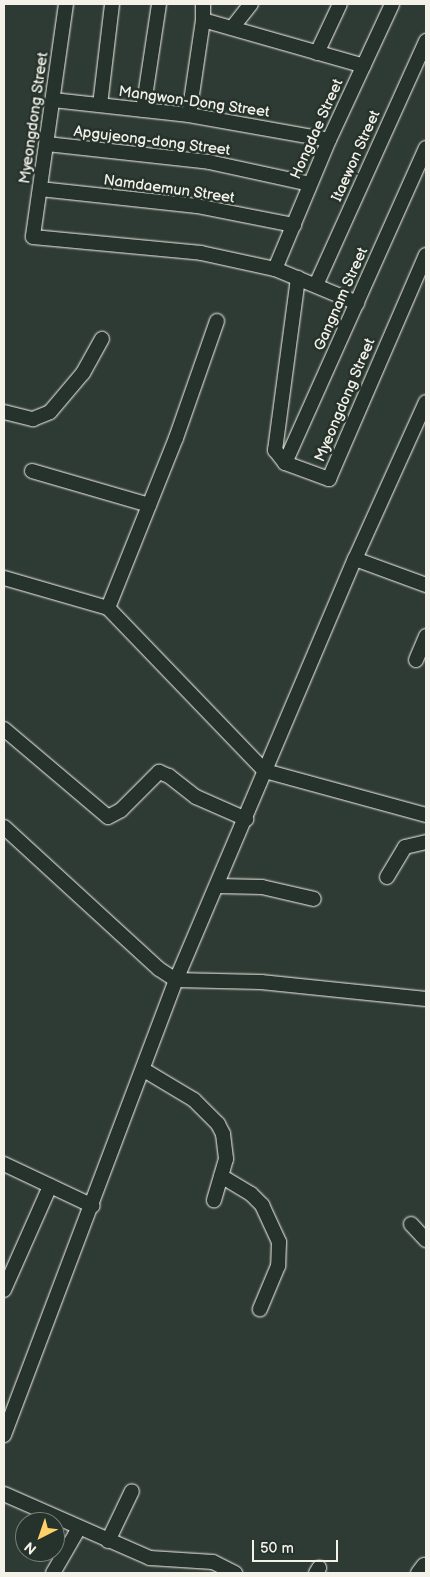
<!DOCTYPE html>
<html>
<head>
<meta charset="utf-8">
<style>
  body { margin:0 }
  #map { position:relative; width:430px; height:1577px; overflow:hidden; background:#2e3b34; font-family:"Balsamiq Sans",sans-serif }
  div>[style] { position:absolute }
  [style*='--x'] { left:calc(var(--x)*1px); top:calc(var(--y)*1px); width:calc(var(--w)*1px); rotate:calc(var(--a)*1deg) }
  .roads { filter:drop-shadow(0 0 1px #f4f1e8) drop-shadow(0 0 1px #f4f1e8) }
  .minor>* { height:14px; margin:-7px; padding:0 7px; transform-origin:7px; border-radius:7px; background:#26332d }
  span { translate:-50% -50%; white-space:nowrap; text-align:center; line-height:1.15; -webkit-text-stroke:5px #26332d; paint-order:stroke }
  .street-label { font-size:15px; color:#f4f1e8 }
  .frame { position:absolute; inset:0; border:5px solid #f4f1e8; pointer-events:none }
  .north { position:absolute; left:15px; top:1512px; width:50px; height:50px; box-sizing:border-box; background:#26332d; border:1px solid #787f78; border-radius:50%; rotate:221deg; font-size:14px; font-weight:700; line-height:20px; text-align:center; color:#f4f1e8 }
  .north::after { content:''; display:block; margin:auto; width:18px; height:22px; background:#ffd166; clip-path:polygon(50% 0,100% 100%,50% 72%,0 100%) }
  .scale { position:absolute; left:252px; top:1540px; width:86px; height:22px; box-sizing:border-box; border:2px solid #f4f1e8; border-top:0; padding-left:6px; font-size:15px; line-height:18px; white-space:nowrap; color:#f4f1e8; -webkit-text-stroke:4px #26332d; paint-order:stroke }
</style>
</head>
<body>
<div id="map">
  <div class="roads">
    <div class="minor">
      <div style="--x:66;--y:4;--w:235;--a:98.1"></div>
      <div style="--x:33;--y:237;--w:169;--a:5.4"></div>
      <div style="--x:201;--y:253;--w:76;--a:12.2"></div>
      <div style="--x:275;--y:269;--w:89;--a:22.5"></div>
      <div style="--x:203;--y:20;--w:167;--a:15.9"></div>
      <div style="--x:232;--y:28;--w:31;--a:-52"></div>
      <div style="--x:317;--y:53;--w:54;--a:-64.9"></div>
      <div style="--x:53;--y:100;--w:137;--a:6.3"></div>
      <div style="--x:189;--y:115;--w:142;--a:10.1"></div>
      <div style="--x:100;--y:105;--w:102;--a:-83.2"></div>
      <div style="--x:143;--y:110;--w:107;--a:-81.4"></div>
      <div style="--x:189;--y:115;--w:96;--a:-81.6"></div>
      <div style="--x:203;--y:20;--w:16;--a:-90"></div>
      <div style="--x:47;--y:144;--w:163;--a:6.3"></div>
      <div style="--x:209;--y:162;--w:103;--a:12.3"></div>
      <div style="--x:40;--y:189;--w:158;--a:6.2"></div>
      <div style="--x:197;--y:206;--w:99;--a:11.1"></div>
      <div style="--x:275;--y:269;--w:140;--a:-67.3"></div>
      <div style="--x:329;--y:140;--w:150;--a:-65.1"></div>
      <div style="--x:298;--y:278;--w:174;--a:97.6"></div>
      <div style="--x:275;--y:450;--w:16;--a:52"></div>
      <div style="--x:285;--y:463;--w:47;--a:20"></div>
      <div style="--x:329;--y:479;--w:244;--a:-66.6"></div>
      <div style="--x:316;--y:285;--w:268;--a:-65.7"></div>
      <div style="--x:217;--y:321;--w:124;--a:109.3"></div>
      <div style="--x:176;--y:438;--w:183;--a:111.8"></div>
      <div style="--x:108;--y:608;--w:226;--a:46.1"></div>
      <div style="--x:265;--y:771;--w:167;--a:15.3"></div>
      <div style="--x:4;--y:412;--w:30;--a:14"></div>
      <div style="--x:33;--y:419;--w:18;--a:-22"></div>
      <div style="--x:50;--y:412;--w:51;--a:-49.8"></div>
      <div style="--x:83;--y:373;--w:39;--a:-61"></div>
      <div style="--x:285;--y:463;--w:345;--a:-65.9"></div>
      <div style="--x:32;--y:471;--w:122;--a:16.2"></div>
      <div style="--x:355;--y:559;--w:76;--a:20.1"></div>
      <div style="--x:4;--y:578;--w:108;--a:16.1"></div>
      <div style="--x:416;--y:660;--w:26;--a:-67"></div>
      <div style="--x:4;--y:729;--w:136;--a:40.2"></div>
      <div style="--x:108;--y:817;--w:15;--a:-28"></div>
      <div style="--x:121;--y:810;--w:54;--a:-45"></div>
      <div style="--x:159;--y:772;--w:11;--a:22"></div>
      <div style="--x:169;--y:776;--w:34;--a:38"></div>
      <div style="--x:196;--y:797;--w:55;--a:23.7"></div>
      <div style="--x:4;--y:827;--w:210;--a:42.5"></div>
      <div style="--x:159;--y:969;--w:20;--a:33"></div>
      <div style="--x:176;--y:980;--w:85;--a:1.3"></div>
      <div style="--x:261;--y:982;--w:166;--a:5.9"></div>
      <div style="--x:387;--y:877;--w:35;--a:-59"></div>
      <div style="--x:405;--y:847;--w:22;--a:-13"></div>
      <div style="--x:219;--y:886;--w:43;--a:1.3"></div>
      <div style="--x:262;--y:887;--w:53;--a:13"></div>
      <div style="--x:144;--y:1070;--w:58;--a:31"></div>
      <div style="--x:194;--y:1100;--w:34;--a:45"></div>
      <div style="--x:218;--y:1124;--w:11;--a:63"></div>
      <div style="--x:223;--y:1134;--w:25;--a:83"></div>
      <div style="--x:226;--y:1159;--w:43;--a:106.3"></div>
      <div style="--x:4;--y:1164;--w:98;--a:25.3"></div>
      <div style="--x:221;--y:1176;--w:35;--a:31"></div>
      <div style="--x:251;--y:1194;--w:16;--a:45"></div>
      <div style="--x:262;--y:1205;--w:41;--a:65.3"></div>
      <div style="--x:279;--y:1242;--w:24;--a:92"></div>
      <div style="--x:278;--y:1266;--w:47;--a:112.7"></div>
      <div style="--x:411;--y:1224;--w:22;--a:47"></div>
      <div style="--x:4;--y:1290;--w:114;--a:-66.1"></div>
      <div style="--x:4;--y:1435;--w:486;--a:-69.3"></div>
      <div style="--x:176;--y:980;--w:457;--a:-67"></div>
      <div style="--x:355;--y:559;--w:172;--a:-65.7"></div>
      <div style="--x:4;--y:1494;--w:159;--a:23.7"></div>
      <div style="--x:150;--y:1558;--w:63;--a:3.6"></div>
      <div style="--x:213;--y:1562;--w:25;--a:27"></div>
      <div style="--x:108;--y:1541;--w:55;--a:-64.4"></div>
      <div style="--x:53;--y:1573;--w:52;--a:-60"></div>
      <div style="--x:316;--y:1573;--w:6;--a:-59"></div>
      <div style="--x:418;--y:1573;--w:10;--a:-53"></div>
    </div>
  </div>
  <div class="street-label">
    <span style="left:194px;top:102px;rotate:8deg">Mangwon-Dong Street</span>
    <span style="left:34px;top:118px;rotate:-82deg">Myeongdong Street</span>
    <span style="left:317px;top:129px;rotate:-66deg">Hongdae Street</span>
    <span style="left:152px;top:141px;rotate:7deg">Apgujeong-dong Street</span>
    <span style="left:356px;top:156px;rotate:-66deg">Itaewon Street</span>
    <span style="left:169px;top:189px;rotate:8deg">Namdaemun Street</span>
    <span style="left:341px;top:299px;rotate:-66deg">Gangnam Street</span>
    <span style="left:345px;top:400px;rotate:-67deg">Myeongdong Street</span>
  </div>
  <div class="frame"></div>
  <div class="north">N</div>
  <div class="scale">50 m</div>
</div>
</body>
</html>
